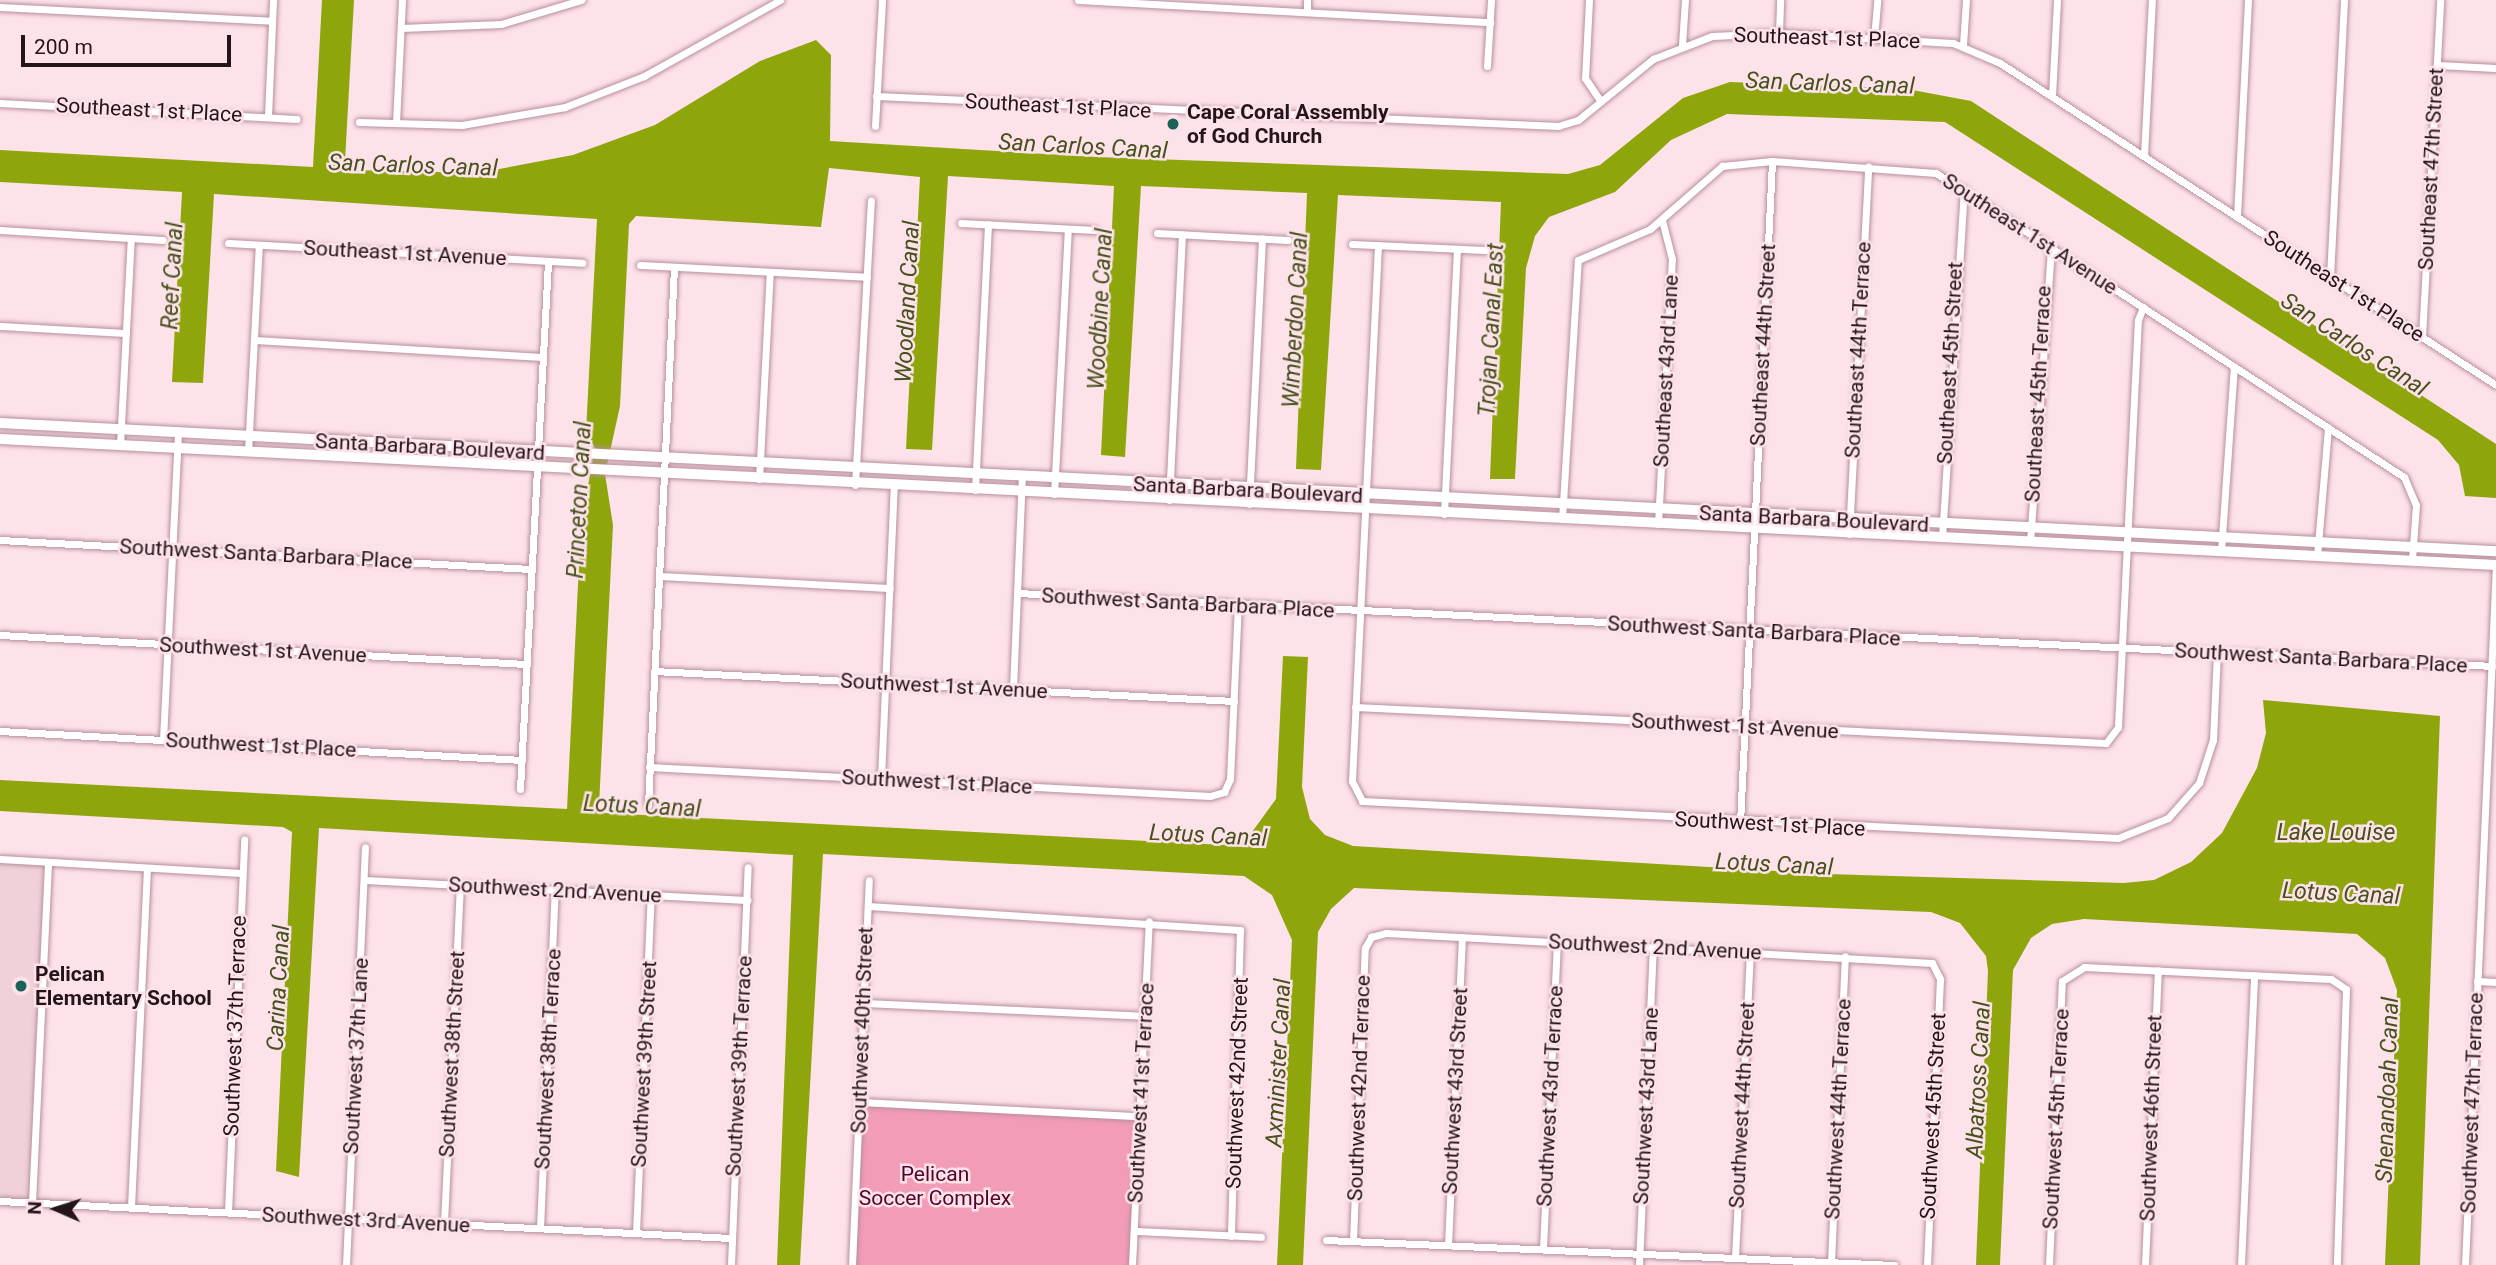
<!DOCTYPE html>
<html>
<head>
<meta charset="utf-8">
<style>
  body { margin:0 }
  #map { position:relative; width:2496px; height:1265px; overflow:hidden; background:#fde2e9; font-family:Roboto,sans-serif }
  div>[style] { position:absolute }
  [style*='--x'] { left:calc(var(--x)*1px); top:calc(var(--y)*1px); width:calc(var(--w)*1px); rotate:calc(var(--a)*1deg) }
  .built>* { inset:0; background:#f0d1d9 }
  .green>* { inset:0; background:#f39cb7 }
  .water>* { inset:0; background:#8ea60c }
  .roads { filter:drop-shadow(0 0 2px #b88f9b) drop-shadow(0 0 2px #b88f9b) }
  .minor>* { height:7px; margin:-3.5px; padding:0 3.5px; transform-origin:3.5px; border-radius:3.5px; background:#fff }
  .secondary>* { height:10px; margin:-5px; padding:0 5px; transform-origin:5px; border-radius:5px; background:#fff }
  .dots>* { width:19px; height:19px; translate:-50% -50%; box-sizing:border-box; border:4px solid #fde2e9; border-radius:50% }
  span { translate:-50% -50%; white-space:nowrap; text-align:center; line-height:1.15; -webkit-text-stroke:5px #fde2e9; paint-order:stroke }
  .street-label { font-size:21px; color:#24151a }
  .poi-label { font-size:21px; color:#24151a; font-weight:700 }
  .left { translate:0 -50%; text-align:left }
  .park-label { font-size:21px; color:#53042a }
  .water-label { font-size:23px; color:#46511d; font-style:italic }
  .north { position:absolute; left:21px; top:1174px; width:70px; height:70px; -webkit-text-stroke:5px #fde2e9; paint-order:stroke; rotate:273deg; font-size:19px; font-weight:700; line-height:28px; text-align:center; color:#24151a }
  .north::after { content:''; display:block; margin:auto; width:24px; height:32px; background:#24151a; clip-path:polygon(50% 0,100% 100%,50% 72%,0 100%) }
  .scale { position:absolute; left:21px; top:35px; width:210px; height:32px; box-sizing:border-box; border:4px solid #24151a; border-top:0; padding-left:9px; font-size:21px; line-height:24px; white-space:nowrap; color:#24151a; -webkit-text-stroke:5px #fde2e9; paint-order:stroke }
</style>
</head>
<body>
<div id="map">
  <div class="built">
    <div style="clip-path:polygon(0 860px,48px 862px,32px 1203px,0 1201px)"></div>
  </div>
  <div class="green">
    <div style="clip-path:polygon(859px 1102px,1140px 1116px,1132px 1265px,852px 1265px)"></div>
  </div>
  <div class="water">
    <div style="clip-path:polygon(322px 0,354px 0,345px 161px,353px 170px,478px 173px,573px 155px,655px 125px,760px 61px,816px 40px,831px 55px,830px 141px,1096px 157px,1568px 174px,1600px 165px,1683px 98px,1730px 82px,1907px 89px,1971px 101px,2496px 444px,2496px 498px,2465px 496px,2459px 465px,2438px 440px,1945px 122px,1727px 114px,1671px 140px,1615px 192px,1549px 217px,1535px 236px,1526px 268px,1515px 479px,1490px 479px,1501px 202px,1338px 195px,1321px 470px,1296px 469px,1307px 193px,1141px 186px,1125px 457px,1101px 455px,1114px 186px,948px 176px,932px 450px,906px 449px,920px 177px,829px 168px,821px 227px,636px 216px,629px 224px,620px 406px,605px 474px,613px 525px,599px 806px,605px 813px,1225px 845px,1252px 832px,1276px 799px,1283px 656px,1308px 657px,1302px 787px,1310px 819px,1325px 835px,1353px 846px,1827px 874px,2124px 883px,2154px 880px,2191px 862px,2222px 833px,2257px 768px,2266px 733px,2263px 700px,2440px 716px,2420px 1265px,2385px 1265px,2397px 990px,2385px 958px,2357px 934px,2084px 919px,2052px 924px,2031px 938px,2013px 970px,2000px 1265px,1976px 1265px,1988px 971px,1986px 956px,1960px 923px,1931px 912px,1354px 888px,1331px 909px,1318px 932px,1303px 1265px,1277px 1265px,1292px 940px,1272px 895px,1244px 876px,823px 854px,800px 1265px,777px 1265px,793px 855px,319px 828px,299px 1177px,276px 1171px,292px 832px,283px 827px,0 811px,0 780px,567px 809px,581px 523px,595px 448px,586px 432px,597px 219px,214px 194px,203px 383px,172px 382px,182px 192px,0 182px,0 150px,313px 167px)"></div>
  </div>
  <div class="roads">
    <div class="minor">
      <div style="--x:1078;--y:0;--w:413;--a:3.1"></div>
      <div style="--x:1589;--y:0;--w:78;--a:92.9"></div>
      <div style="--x:1585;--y:78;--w:25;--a:56"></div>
      <div style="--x:0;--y:7;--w:272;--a:2.9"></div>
      <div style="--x:1307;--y:12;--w:12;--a:-90"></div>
      <div style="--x:401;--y:28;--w:100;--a:-2.3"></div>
      <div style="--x:501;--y:24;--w:84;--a:-16.7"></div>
      <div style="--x:1779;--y:33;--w:33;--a:-88"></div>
      <div style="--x:1874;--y:38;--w:38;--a:-85"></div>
      <div style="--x:1682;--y:45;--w:45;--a:-86.2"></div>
      <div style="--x:1963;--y:45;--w:45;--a:-86.2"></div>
      <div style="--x:2437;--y:65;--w:59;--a:2.9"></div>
      <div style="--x:1487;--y:66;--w:66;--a:-86.5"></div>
      <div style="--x:876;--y:96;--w:683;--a:2.52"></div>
      <div style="--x:1558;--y:126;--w:21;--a:-17"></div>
      <div style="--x:1578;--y:120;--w:97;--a:-39.1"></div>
      <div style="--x:1653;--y:59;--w:63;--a:-21.3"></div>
      <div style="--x:1712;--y:36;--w:67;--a:-2.6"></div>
      <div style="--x:1779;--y:33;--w:174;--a:3.3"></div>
      <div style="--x:1953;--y:43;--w:51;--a:23.1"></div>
      <div style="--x:2000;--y:63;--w:591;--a:32.99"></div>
      <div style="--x:2052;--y:96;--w:96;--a:-87"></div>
      <div style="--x:0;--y:103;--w:297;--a:3.1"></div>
      <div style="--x:268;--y:116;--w:116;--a:-87.5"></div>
      <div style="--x:359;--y:122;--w:103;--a:1.7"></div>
      <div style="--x:462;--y:125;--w:105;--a:-9.9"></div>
      <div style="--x:565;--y:107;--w:85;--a:-21.4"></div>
      <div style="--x:644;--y:76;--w:156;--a:-29.2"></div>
      <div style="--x:396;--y:123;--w:123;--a:-87.2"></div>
      <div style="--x:875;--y:126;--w:126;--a:-86.8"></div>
      <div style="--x:2144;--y:156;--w:156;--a:-87.1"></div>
      <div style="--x:2237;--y:217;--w:217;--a:-87.1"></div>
      <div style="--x:961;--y:223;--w:134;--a:3"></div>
      <div style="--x:0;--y:230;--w:163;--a:3.5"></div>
      <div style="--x:1157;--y:233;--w:131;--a:3.1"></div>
      <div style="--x:228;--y:243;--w:355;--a:3.2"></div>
      <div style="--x:1352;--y:244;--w:133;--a:2.6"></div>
      <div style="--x:1378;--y:245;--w:537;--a:92.78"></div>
      <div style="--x:1352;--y:781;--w:22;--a:63"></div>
      <div style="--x:1362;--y:801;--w:757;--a:2.8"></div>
      <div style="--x:2118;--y:838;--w:54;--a:-21.8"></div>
      <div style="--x:2168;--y:818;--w:47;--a:-48.5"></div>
      <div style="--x:2199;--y:783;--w:45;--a:-72"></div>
      <div style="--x:2213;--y:740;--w:87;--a:-87.4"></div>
      <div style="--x:640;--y:265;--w:227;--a:3"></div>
      <div style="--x:2330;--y:277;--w:277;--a:-87.1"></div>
      <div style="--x:0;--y:326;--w:126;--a:3.2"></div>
      <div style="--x:2422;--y:337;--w:337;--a:-86.9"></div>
      <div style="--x:254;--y:340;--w:289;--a:3.4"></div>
      <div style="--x:120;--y:445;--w:207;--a:-87"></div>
      <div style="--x:248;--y:452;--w:207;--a:-87"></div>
      <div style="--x:759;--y:479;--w:207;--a:-87"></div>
      <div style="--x:855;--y:485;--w:285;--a:-86.8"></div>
      <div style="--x:975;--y:490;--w:266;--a:-87.2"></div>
      <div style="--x:1054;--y:494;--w:265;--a:-87"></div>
      <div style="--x:1169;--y:500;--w:266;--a:-87.2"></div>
      <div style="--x:1249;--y:504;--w:266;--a:-87.2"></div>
      <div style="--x:1444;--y:514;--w:265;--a:-87.2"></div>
      <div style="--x:1562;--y:519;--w:259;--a:-86.5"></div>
      <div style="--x:1578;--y:260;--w:78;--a:-23.3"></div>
      <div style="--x:1650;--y:229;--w:96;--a:-41.2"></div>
      <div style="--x:1722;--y:166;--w:50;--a:-5.7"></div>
      <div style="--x:1772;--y:161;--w:164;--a:4.2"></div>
      <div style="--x:1936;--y:173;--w:558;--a:33.01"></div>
      <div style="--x:2404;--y:477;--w:30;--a:67"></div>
      <div style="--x:2416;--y:505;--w:55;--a:94.2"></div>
      <div style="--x:1658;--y:524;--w:265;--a:-87"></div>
      <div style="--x:1672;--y:259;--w:40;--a:-104.4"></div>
      <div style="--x:1849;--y:534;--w:368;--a:-87"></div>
      <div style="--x:1942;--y:538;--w:349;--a:-86.4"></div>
      <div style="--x:0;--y:540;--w:532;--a:3.13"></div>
      <div style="--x:2030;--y:542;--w:296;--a:-85.9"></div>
      <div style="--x:2221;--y:551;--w:185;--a:-86"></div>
      <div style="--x:2317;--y:556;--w:129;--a:-85.1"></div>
      <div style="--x:659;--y:576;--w:231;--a:3"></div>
      <div style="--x:1017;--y:593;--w:1477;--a:2.83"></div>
      <div style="--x:0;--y:635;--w:527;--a:3.16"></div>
      <div style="--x:654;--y:671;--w:581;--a:2.96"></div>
      <div style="--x:1013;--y:689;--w:211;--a:-87.6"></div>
      <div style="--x:1355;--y:707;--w:752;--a:2.74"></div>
      <div style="--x:2106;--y:743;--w:20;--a:-53"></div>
      <div style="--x:2118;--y:727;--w:407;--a:-87.2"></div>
      <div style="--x:2138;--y:320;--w:14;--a:-69"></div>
      <div style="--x:0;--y:731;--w:523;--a:3.18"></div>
      <div style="--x:163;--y:740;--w:308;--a:-87.2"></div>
      <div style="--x:649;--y:767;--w:562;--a:2.96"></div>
      <div style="--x:1210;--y:796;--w:15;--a:-16"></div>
      <div style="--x:1224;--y:792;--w:14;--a:-65"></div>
      <div style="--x:1230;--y:779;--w:173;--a:-87.4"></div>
      <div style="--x:881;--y:779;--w:292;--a:-87.5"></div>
      <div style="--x:520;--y:789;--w:529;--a:-86.96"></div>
      <div style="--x:648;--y:805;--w:539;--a:-87.23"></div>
      <div style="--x:1740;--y:823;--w:663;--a:-87.23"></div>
      <div style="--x:0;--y:859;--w:242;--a:3.3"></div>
      <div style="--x:364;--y:880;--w:384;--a:3"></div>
      <div style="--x:868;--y:906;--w:373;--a:3.7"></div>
      <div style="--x:1240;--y:930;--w:306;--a:91.7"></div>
      <div style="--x:2477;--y:981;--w:19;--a:3"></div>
      <div style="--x:863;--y:1003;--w:282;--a:2.6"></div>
      <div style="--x:859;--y:1102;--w:281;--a:2.9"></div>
      <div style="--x:0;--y:1201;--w:732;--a:2.9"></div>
      <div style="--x:32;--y:1203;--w:341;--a:-87.3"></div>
      <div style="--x:131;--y:1207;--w:339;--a:-87.3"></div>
      <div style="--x:228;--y:1212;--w:373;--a:-87.5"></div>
      <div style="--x:444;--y:1223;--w:338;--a:-87.3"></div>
      <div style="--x:540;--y:1228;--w:338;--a:-87.5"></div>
      <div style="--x:1135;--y:1231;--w:126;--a:2.7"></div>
      <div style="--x:636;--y:1233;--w:338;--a:-87.5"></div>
      <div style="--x:1326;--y:1240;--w:569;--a:2.52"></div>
      <div style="--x:1353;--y:1241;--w:293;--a:-87.7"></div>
      <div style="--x:1365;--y:948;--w:13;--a:-61"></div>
      <div style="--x:1371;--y:937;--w:16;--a:-15"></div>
      <div style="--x:1386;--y:933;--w:547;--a:3.14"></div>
      <div style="--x:1932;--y:963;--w:18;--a:63"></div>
      <div style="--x:1940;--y:979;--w:286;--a:92.6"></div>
      <div style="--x:1448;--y:1245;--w:308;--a:-87.4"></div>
      <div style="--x:1543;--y:1249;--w:307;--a:-87.4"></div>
      <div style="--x:1735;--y:1258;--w:306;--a:-87.2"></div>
      <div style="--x:1831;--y:1262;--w:306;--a:-87.4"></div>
      <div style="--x:346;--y:1265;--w:418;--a:-87.4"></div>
      <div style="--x:731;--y:1265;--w:398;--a:-87.6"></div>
      <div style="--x:852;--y:1265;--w:385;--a:-87.5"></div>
      <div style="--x:1132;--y:1265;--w:344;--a:-87.2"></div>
      <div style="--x:1639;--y:1265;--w:319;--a:-87.5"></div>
      <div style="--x:2049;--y:1265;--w:284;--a:-87.4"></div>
      <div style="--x:2062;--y:981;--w:26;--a:-32"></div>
      <div style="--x:2084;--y:967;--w:247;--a:2.8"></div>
      <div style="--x:2331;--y:979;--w:18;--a:34"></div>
      <div style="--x:2346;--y:989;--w:276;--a:91.9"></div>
      <div style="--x:2145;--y:1265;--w:295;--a:-87.5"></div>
      <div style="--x:2241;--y:1265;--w:290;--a:-87.4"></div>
      <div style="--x:2465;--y:1265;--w:702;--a:-87.47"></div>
    </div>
    <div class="secondary">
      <div style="--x:0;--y:423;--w:2499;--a:2.94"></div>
      <div style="--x:0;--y:439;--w:2499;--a:2.89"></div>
    </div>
  </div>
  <div class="dots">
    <div style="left:1173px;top:124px;background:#1b6357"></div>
    <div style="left:21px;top:986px;background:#1b6357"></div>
  </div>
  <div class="street-label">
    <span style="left:1827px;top:38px;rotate:2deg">Southeast 1st Place</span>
    <span style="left:1058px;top:106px;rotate:3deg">Southeast 1st Place</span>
    <span style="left:149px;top:110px;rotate:3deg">Southeast 1st Place</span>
    <span style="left:2431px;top:169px;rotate:-87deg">Southeast 47th Street</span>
    <span style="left:2030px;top:234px;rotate:33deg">Southeast 1st Avenue</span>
    <span style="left:405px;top:253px;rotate:3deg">Southeast 1st Avenue</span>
    <span style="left:2344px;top:286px;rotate:33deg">Southeast 1st Place</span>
    <span style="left:1763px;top:345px;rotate:-87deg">Southeast 44th Street</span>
    <span style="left:1858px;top:350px;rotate:-87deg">Southeast 44th Terrace</span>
    <span style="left:1950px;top:363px;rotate:-87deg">Southeast 45th Street</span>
    <span style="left:1666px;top:371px;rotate:-87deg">Southeast 43rd Lane</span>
    <span style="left:2038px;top:394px;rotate:-87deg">Southeast 45th Terrace</span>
    <span style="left:430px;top:447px;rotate:3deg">Santa Barbara Boulevard</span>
    <span style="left:1248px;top:490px;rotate:3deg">Santa Barbara Boulevard</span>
    <span style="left:1814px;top:519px;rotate:3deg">Santa Barbara Boulevard</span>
    <span style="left:266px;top:554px;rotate:3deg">Southwest Santa Barbara Place</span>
    <span style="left:1188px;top:603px;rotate:3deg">Southwest Santa Barbara Place</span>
    <span style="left:1754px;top:631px;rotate:3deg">Southwest Santa Barbara Place</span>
    <span style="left:263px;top:650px;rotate:3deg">Southwest 1st Avenue</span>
    <span style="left:2321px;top:658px;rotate:3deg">Southwest Santa Barbara Place</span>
    <span style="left:944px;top:686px;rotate:3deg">Southwest 1st Avenue</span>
    <span style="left:1735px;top:726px;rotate:3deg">Southwest 1st Avenue</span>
    <span style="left:261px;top:745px;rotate:3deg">Southwest 1st Place</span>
    <span style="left:937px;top:782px;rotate:3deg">Southwest 1st Place</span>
    <span style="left:1770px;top:824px;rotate:3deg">Southwest 1st Place</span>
    <span style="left:555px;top:890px;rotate:3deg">Southwest 2nd Avenue</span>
    <span style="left:1655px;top:947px;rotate:3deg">Southwest 2nd Avenue</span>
    <span style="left:235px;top:1026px;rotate:-88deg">Southwest 37th Terrace</span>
    <span style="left:862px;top:1030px;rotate:-88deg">Southwest 40th Street</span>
    <span style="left:452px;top:1054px;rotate:-87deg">Southwest 38th Street</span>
    <span style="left:356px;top:1056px;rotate:-87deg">Southwest 37th Lane</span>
    <span style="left:548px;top:1059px;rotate:-87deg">Southwest 38th Terrace</span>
    <span style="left:644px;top:1064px;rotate:-87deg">Southwest 39th Street</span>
    <span style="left:739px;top:1066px;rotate:-87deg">Southwest 39th Terrace</span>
    <span style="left:1237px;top:1083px;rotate:-88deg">Southwest 42nd Street</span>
    <span style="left:1359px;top:1088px;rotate:-88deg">Southwest 42nd Terrace</span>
    <span style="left:1455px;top:1091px;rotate:-87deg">Southwest 43rd Street</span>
    <span style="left:1141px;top:1093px;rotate:-87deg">Southwest 41st Terrace</span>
    <span style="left:1550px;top:1096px;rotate:-87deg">Southwest 43rd Terrace</span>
    <span style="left:2472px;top:1103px;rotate:-88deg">Southwest 47th Terrace</span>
    <span style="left:1742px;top:1105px;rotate:-87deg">Southwest 44th Street</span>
    <span style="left:1646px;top:1106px;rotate:-87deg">Southwest 43rd Lane</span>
    <span style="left:1838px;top:1109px;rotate:-87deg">Southwest 44th Terrace</span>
    <span style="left:1933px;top:1116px;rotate:-87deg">Southwest 45th Street</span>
    <span style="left:2151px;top:1118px;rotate:-88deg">Southwest 46th Street</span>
    <span style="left:2056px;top:1119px;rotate:-87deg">Southwest 45th Terrace</span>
    <span style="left:366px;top:1220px;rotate:3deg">Southwest 3rd Avenue</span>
  </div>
  <div class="poi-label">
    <span class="left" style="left:1187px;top:124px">Cape Coral Assembly<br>of God Church</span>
    <span class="left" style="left:35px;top:986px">Pelican<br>Elementary School</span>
  </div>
  <div class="park-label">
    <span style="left:935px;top:1186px">Pelican<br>Soccer Complex</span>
  </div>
  <div class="water-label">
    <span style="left:1830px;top:84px;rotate:2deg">San Carlos Canal</span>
    <span style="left:1083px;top:147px;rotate:3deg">San Carlos Canal</span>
    <span style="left:413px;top:166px;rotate:2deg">San Carlos Canal</span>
    <span style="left:173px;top:276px;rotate:-87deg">Reef Canal</span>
    <span style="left:908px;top:302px;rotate:-87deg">Woodland Canal</span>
    <span style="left:1101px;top:309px;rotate:-87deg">Woodbine Canal</span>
    <span style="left:1296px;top:320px;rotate:-87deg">Wimberdon Canal</span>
    <span style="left:1492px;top:330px;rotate:-87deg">Trojan Canal East</span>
    <span style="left:2354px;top:345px;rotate:33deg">San Carlos Canal</span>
    <span style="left:580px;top:500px;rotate:-87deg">Princeton Canal</span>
    <span style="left:642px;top:807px;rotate:3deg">Lotus Canal</span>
    <span style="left:2336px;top:833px">Lake Louise</span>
    <span style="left:1208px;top:836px;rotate:3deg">Lotus Canal</span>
    <span style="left:1774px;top:865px;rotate:3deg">Lotus Canal</span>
    <span style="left:2341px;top:894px;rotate:3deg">Lotus Canal</span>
    <span style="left:279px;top:988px;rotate:-87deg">Carina Canal</span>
    <span style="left:1279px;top:1063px;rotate:-87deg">Axminister Canal</span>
    <span style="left:1979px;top:1080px;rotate:-87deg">Albatross Canal</span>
    <span style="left:2388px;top:1090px;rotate:-88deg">Shenandoah Canal</span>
  </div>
  <div class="north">N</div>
  <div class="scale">200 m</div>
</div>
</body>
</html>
